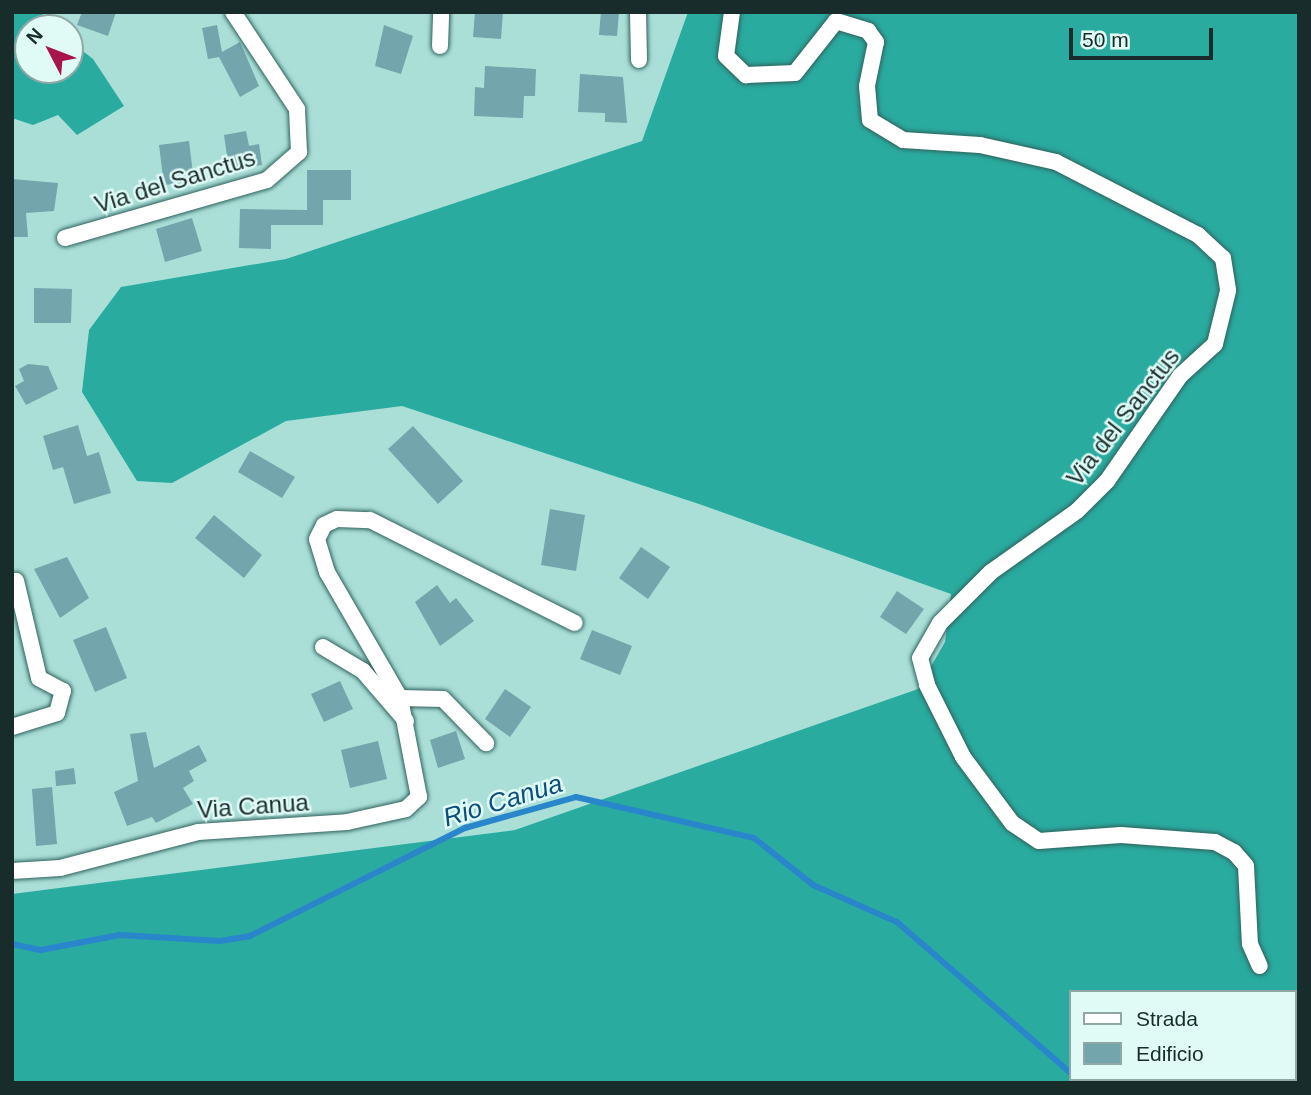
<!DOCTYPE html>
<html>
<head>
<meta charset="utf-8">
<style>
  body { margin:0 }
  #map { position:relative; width:1311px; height:1095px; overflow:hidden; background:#aadfd8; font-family:Helvetica,sans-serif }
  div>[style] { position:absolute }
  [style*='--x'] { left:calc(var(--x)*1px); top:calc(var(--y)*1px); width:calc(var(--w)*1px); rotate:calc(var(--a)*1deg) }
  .forest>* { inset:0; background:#2aaba0 }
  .stream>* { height:6px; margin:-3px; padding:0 3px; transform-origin:3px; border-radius:3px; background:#2986cb }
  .building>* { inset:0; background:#72a5ac }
  .roads { filter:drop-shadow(0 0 2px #30625c) drop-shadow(0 0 2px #30625c) }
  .street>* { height:16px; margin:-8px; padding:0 8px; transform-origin:8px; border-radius:8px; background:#fff }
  span { translate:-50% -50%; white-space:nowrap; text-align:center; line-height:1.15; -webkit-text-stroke:5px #e0faf6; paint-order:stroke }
  .street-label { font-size:24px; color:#182d2b }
  .water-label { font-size:26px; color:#0c4e7d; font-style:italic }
  .frame { position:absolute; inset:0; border:14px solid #182d2b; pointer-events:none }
  .legend { position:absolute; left:1069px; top:990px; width:228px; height:91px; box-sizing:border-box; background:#e0faf6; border:2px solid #90a8a5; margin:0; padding:9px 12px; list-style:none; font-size:21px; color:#182d2b }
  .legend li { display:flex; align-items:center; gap:14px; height:35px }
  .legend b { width:35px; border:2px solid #90a8a5 }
  .north { position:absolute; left:14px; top:14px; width:70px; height:70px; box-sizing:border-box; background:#e0faf6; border:2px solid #90a8a5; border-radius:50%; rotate:312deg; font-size:19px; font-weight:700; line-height:28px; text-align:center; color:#182d2b }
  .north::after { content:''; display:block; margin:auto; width:24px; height:32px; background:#a8154d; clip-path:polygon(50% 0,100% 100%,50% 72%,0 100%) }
  .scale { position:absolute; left:1069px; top:28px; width:144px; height:32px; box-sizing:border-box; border:4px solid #182d2b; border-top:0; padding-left:9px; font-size:21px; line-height:24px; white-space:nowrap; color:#182d2b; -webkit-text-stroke:5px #e0faf6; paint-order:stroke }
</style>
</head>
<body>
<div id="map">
  <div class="forest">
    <div style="clip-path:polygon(12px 12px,42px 14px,55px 28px,28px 28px,28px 70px,70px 70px,70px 41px,93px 59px,124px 106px,77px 135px,58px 115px,33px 125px,12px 118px)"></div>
    <div style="clip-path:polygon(evenodd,688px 12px,1299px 12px,1299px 1083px,12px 1083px,12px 894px,515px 830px,918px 689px,945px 642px,951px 594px,702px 505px,402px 406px,286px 421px,172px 483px,137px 481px,82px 392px,89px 330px,121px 287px,286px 259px,642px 141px,688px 12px,1071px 992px,1295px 992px,1295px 1079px,1071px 1079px,1071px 992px)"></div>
  </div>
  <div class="stream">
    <div style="--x:12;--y:944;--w:30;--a:12"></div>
    <div style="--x:41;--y:950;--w:80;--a:-10.8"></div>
    <div style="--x:120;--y:935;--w:100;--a:3.4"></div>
    <div style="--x:220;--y:941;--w:30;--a:-9"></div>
    <div style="--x:250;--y:936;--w:241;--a:-26.7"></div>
    <div style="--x:465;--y:828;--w:115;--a:-15.6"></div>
    <div style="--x:576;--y:797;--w:183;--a:13"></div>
    <div style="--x:754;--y:838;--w:75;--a:38.5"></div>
    <div style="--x:813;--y:885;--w:92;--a:23.8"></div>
    <div style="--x:897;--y:922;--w:230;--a:41"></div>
    <div style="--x:1078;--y:1079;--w:6;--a:45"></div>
  </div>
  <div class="building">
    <div style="clip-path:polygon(82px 12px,116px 12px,108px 36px,77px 25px)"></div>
    <div style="clip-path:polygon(475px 12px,503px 12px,501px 39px,473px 37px)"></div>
    <div style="clip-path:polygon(601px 12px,619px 12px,617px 36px,599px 35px)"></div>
    <div style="clip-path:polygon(217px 25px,222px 52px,240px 42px,259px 86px,240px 97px,219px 57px,208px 59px,202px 28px)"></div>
    <div style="clip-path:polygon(384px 25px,413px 36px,401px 74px,375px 66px)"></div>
    <div style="clip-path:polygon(485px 66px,536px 69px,535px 96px,524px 96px,523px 118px,474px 116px,475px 87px,484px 88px)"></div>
    <div style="clip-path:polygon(580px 74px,623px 77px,627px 123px,605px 122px,605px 113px,578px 112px)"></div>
    <div style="clip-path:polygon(246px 131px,249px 146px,259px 144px,262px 165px,229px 170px,224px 135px)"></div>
    <div style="clip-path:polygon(189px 141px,194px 182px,164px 185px,159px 145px)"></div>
    <div style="clip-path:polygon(307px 170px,351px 170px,351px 200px,323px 200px,323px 225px,271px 225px,271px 249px,239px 248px,240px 209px,307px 210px)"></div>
    <div style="clip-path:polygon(12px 179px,58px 183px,54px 211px,26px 213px,28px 237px,12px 237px)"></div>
    <div style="clip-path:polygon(192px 218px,202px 251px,165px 262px,156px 229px)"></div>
    <div style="clip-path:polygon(34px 288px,72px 289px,71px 323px,34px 323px)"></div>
    <div style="clip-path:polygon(28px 364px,48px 366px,58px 389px,26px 405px,15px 386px,24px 381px,19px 369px)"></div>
    <div style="clip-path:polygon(78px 425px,87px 456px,99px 452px,111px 493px,74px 504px,63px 467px,53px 470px,43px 436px)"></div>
    <div style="clip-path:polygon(413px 426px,463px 481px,438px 504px,388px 449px)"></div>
    <div style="clip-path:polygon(250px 451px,295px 477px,282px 498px,238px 472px)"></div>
    <div style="clip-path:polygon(550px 509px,585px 515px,576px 571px,541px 565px)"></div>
    <div style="clip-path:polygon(214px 515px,262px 555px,244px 578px,195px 538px)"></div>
    <div style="clip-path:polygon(641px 547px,670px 567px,648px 599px,619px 578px)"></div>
    <div style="clip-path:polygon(67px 557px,89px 598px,60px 618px,34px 569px)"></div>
    <div style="clip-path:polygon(437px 585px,450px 603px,456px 598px,474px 621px,440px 646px,415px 602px)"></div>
    <div style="clip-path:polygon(897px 591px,924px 609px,906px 634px,880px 617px)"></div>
    <div style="clip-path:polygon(106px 627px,127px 678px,95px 692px,73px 640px)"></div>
    <div style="clip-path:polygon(592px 630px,632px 646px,620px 675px,580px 659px)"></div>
    <div style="clip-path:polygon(340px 681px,353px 709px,324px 722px,311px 694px)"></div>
    <div style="clip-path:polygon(505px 689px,531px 707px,510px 737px,485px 719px)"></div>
    <div style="clip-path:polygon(456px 731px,465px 759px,438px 768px,430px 740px)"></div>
    <div style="clip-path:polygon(146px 732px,154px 768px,199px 745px,207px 761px,189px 771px,194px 781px,183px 788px,193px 804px,156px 823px,152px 817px,127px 826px,114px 792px,138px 781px,130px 734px)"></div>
    <div style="clip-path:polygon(378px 741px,387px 779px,350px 788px,341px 750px)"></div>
    <div style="clip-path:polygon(74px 768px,76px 784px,56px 786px,55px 771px)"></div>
    <div style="clip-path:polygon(52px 787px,57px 844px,36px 846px,32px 789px)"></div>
  </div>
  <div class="roads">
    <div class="street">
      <div style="--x:638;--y:12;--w:48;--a:88.8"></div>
      <div style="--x:732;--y:12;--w:44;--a:97.8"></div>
      <div style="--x:726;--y:56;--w:28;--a:44"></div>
      <div style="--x:746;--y:75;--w:49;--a:-2.3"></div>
      <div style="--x:795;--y:73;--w:66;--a:-51.7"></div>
      <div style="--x:836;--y:21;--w:34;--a:17"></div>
      <div style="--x:868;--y:31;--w:14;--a:54"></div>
      <div style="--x:876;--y:42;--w:45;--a:101.6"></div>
      <div style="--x:867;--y:86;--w:34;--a:85"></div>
      <div style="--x:870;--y:120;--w:39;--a:31"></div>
      <div style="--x:903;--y:140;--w:77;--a:3.7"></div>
      <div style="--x:980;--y:145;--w:78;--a:12.6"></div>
      <div style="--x:1056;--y:162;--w:160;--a:27.2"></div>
      <div style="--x:1198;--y:235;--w:34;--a:43"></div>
      <div style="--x:1223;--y:258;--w:33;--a:81"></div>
      <div style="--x:1228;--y:291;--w:55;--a:103.8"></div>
      <div style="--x:1215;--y:344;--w:47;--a:137.6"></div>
      <div style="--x:1180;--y:376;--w:128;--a:124.8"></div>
      <div style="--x:1107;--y:481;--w:42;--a:135"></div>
      <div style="--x:1077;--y:511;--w:105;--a:144.7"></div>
      <div style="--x:991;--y:572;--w:72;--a:135"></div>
      <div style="--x:940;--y:623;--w:40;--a:119.7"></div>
      <div style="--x:920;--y:658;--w:28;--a:75"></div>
      <div style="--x:927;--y:685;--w:80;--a:63.4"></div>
      <div style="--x:963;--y:757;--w:82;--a:53.4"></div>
      <div style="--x:1012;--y:823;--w:32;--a:34"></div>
      <div style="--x:1039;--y:841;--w:82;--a:-4.2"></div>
      <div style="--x:1121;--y:835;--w:94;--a:4.3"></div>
      <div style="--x:1215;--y:842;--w:21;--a:28"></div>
      <div style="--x:1234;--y:852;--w:18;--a:49"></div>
      <div style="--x:1246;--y:866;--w:78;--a:87.1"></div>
      <div style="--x:1250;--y:944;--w:24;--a:66"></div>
      <div style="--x:440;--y:46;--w:34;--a:-88"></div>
      <div style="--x:65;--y:238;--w:210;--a:-16"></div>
      <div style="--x:267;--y:180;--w:43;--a:-41.2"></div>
      <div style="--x:299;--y:152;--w:43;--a:-92.7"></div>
      <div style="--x:297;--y:109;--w:116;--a:-123.4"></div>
      <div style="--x:323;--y:647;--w:47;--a:31"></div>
      <div style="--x:363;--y:671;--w:66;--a:49.3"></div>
      <div style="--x:400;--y:698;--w:43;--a:1.3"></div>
      <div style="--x:443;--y:699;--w:62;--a:45.7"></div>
      <div style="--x:12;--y:727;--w:47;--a:-17.3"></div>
      <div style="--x:57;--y:713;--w:23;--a:-75"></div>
      <div style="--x:63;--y:691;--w:27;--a:-152"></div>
      <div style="--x:39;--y:678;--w:100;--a:-103.3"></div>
      <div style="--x:12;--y:871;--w:48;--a:-3.6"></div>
      <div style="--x:60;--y:868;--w:143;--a:-14.6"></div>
      <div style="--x:198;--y:832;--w:149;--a:-3.8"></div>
      <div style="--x:347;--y:822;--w:60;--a:-12.4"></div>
      <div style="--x:406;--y:809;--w:18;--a:-43"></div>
      <div style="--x:419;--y:797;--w:101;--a:-100.9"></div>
      <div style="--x:400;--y:698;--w:146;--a:-120.1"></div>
      <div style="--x:327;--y:572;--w:34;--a:-107"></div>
      <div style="--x:317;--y:539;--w:16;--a:-63"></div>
      <div style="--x:324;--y:525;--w:14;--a:-25"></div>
      <div style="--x:337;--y:519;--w:33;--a:2"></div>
      <div style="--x:370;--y:520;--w:229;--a:26.7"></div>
    </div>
  </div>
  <div class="street-label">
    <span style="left:175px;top:181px;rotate:-17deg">Via del Sanctus</span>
    <span style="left:1123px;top:417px;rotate:-52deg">Via del Sanctus</span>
    <span style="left:253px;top:806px;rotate:-4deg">Via Canua</span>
  </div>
  <div class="water-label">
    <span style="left:503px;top:801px;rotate:-17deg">Rio Canua</span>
  </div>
  <div class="frame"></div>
  <ul class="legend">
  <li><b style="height:9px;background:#fff"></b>Strada</li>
  <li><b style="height:19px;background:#72a5ac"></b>Edificio</li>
  </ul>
  <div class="north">N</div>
  <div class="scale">50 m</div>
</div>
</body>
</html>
